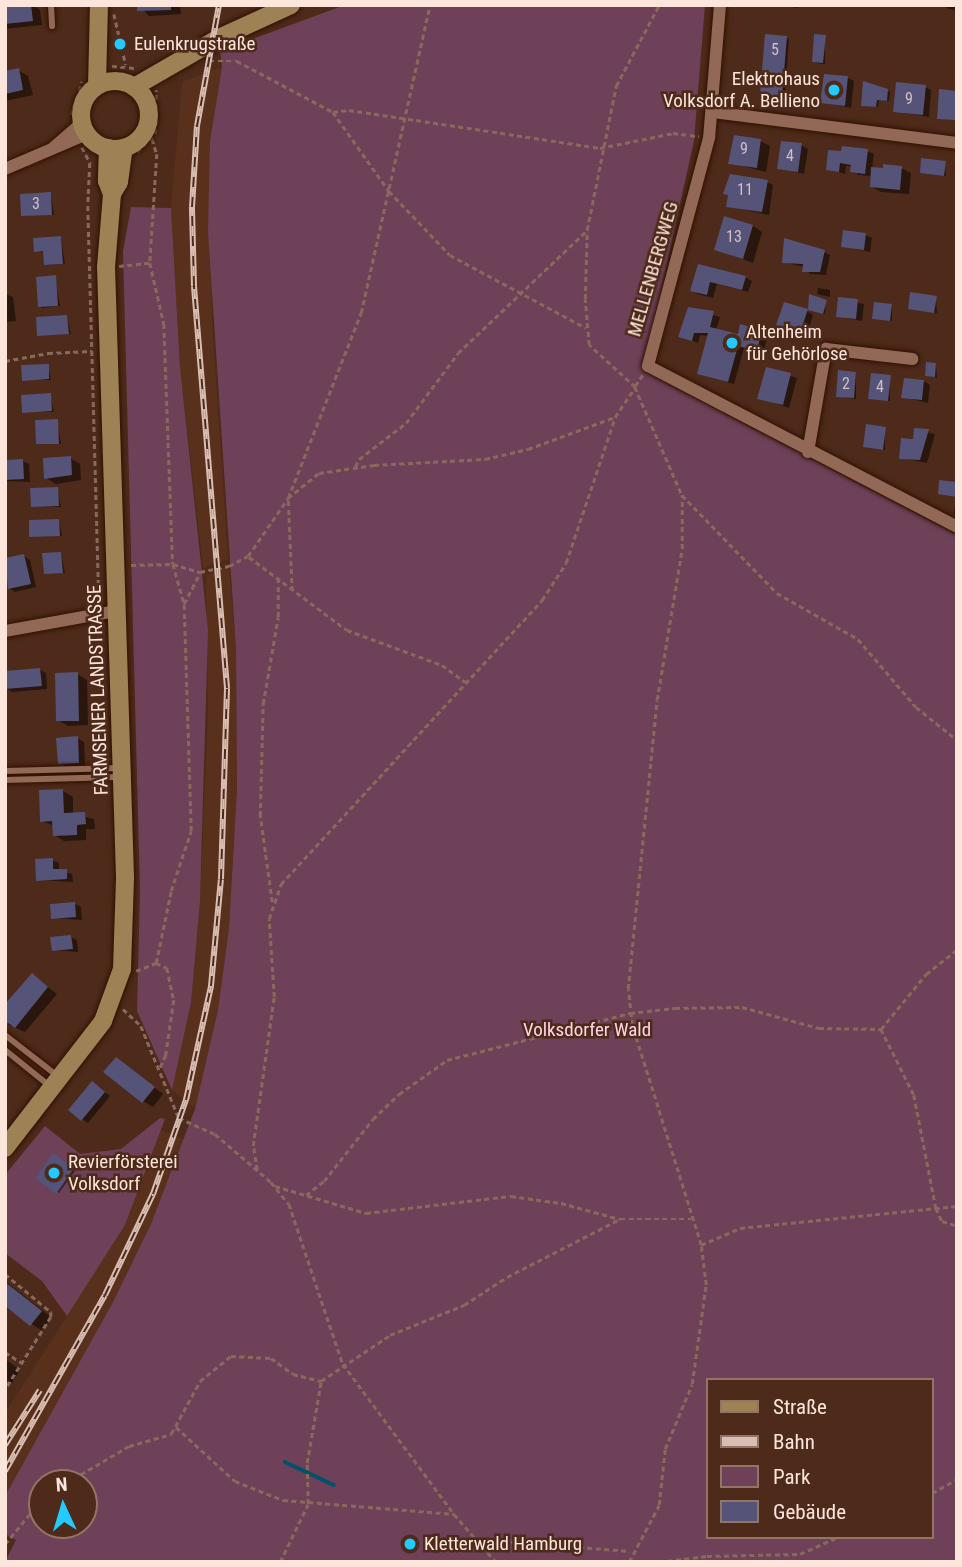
<!DOCTYPE html>
<html>
<head>
<meta charset="utf-8">
<style>
  body { margin:0 }
  #map { position:relative; width:962px; height:1567px; overflow:hidden; background:#4d2a19; font-family:"Roboto Condensed",sans-serif }
  div>[style] { position:absolute }
  [style*='--x'] { left:calc(var(--x)*1px); top:calc(var(--y)*1px); width:calc(var(--w)*1px); rotate:calc(var(--a)*1deg) }
  .built>* { inset:0; background:#59301b }
  .green>* { inset:0; background:#6e4159 }
  .shadow>* { inset:0; background:#0007 }
  .stream>* { height:3.5px; margin:-1.75px; padding:0 1.75px; transform-origin:1.75px; border-radius:1.75px; background:#03526b }
  .building>* { inset:0; background:#555377 }
  .path>* { height:2.5px; margin-top:-1.25px; transform-origin:0; background:repeating-linear-gradient(90deg,#88695b 0 5px,transparent 0 8.5px) }
  .roads { filter:drop-shadow(0 0 2px #311102) drop-shadow(0 0 2px #311102) }
  .lane>* { height:6px; margin:-3px; padding:0 3px; transform-origin:3px; border-radius:3px; background:#916956 }
  .street>* { height:12px; margin:-6px; padding:0 6px; transform-origin:6px; border-radius:6px; background:#916956 }
  .secondary>* { height:18px; margin:-9px; padding:0 9px; transform-origin:9px; border-radius:9px; background:#9e8154 }
  .secondary>.ring { margin:-9px; padding:0; box-sizing:content-box; background:none; border:18px solid #9e8154; border-radius:50% }
  .rail>* { height:6px; margin-top:-3px; transform-origin:0; background:repeating-linear-gradient(90deg,#4d2a19 0 10px,#d8beb3 0 20px); box-sizing:border-box; border-block:2px solid #d8beb3 }
  .dots>* { width:19px; height:19px; translate:-50% -50%; box-sizing:border-box; border:4px solid #4d2a19; border-radius:50% }
  span { translate:-50% -50%; white-space:nowrap; text-align:center; line-height:1.15; -webkit-text-stroke:5px #4d2a19; paint-order:stroke }
  .number-label { font-size:16px; color:#d2c0c2 }
  .number-label span { -webkit-text-stroke-width:0 }
  .poi-label { font-size:19px; color:#fce5db }
  .left { translate:0 -50%; text-align:left }
  .right { translate:-100% -50%; text-align:right }
  .street-label { font-size:19px; color:#fce5db }
  .park-label { font-size:19px; color:#fdd5e9 }
  .frame { position:absolute; inset:0; border:7px solid #fce5db; pointer-events:none }
  .legend { position:absolute; left:706px; top:1378px; width:228px; height:161px; box-sizing:border-box; background:#4d2a19; border:2px solid #937567; margin:0; padding:9px 12px; list-style:none; font-size:21px; color:#fce5db }
  .legend li { display:flex; align-items:center; gap:14px; height:35px }
  .legend b { width:35px; border:2px solid #937567 }
  .north { position:absolute; left:28px; top:1469px; width:70px; height:70px; box-sizing:border-box; background:#4d2a19; border:2px solid #937567; border-radius:50%; rotate:356deg; font-size:19px; font-weight:700; line-height:28px; text-align:center; color:#fce5db }
  .north::after { content:''; display:block; margin:auto; width:24px; height:32px; background:#24c9fe; clip-path:polygon(50% 0,100% 100%,50% 72%,0 100%) }
</style>
</head>
<body>
<div id="map">
  <div class="built">
    <div style="clip-path:polygon(222px 67px,210px 141px,212px 320px,228px 559px,203px 568px,180px 367px,171px 208px,182px 82px)"></div>
    <div style="clip-path:polygon(229px 566px,236px 649px,237px 789px,229px 928px,218px 1010px,195px 1109px,172px 1090px,191px 1003px,200px 901px,208px 715px,206px 575px)"></div>
    <div style="clip-path:polygon(161px 1130px,185px 1140px,151px 1224px,113px 1302px,5px 1496px,5px 1413px,125px 1225px)"></div>
  </div>
  <div class="green">
    <div style="clip-path:polygon(evenodd,345px 5px,705px 5px,694px 141px,643px 371px,957px 535px,957px 1562px,5px 1562px,16px 1540px,5px 1534px,5px 1496px,113px 1302px,151px 1224px,195px 1109px,218px 1010px,229px 928px,237px 789px,236px 649px,208px 232px,210px 141px,222px 67px,220px 51px,345px 5px,708px 1380px,932px 1380px,932px 1537px,708px 1537px,708px 1380px,345px 5px,42px 1483px,84px 1483px,84px 1525px,42px 1525px,42px 1483px)"></div>
    <div style="clip-path:polygon(131px 207px,171px 208px,180px 367px,208px 630px,200px 901px,191px 1003px,172px 1090px,137px 1011px,140px 890px,123px 251px)"></div>
    <div style="clip-path:polygon(160px 1118px,165px 1119px,125px 1225px,67px 1316px,42px 1281px,5px 1253px,5px 1175px,45px 1126px,80px 1154px,121px 1149px)"></div>
  </div>
  <div class="shadow">
    <div style="clip-path:polygon(33px 5px,40px 10px,42px 25px,5px 29px,5px 7px)"></div>
    <div style="clip-path:polygon(139px 5px,180px 5px,181px 14px,149px 16px)"></div>
    <div style="clip-path:polygon(778px 5px,798px 5px,798px 8px)"></div>
    <div style="clip-path:polygon(942px 5px,957px 5px,957px 10px,949px 9px)"></div>
    <div style="clip-path:polygon(767px 36px,789px 39px,785px 97px,762px 94px)"></div>
    <div style="clip-path:polygon(825px 37px,825px 64px,816px 63px,813px 61px)"></div>
    <div style="clip-path:polygon(18px 70px,28px 76px,33px 95px,5px 101px,5px 73px)"></div>
    <div style="clip-path:polygon(848px 78px,854px 81px,851px 108px,822px 102px)"></div>
    <div style="clip-path:polygon(865px 83px,890px 92px,889px 101px,879px 100px,878px 107px,865px 106px)"></div>
    <div style="clip-path:polygon(925px 87px,931px 90px,929px 117px,894px 111px)"></div>
    <div style="clip-path:polygon(760px 141px,770px 146px,766px 172px,730px 163px)"></div>
    <div style="clip-path:polygon(801px 145px,808px 149px,804px 174px,779px 168px)"></div>
    <div style="clip-path:polygon(867px 151px,874px 154px,872px 169px,901px 168px,911px 173px,909px 194px,881px 192px,871px 186px,872px 176px,858px 175px,853px 166px,846px 166px,845px 174px,828px 169px,830px 152px)"></div>
    <div style="clip-path:polygon(945px 163px,946px 176px,924px 173px)"></div>
    <div style="clip-path:polygon(767px 182px,773px 185px,769px 215px,728px 206px)"></div>
    <div style="clip-path:polygon(51px 194px,54px 215px,23px 215px)"></div>
    <div style="clip-path:polygon(753px 226px,762px 232px,753px 263px,716px 249px)"></div>
    <div style="clip-path:polygon(865px 235px,872px 238px,870px 252px,843px 246px)"></div>
    <div style="clip-path:polygon(61px 238px,65px 264px,48px 265px,45px 252px,35px 251px)"></div>
    <div style="clip-path:polygon(824px 252px,830px 255px,826px 275px,810px 274px,804px 267px,784px 262px)"></div>
    <div style="clip-path:polygon(699px 266px,745px 277px,752px 281px,748px 292px,717px 284px,713px 298px,698px 294px,692px 290px)"></div>
    <div style="clip-path:polygon(55px 277px,60px 306px,42px 308px,40px 306px)"></div>
    <div style="clip-path:polygon(818px 288px,830px 290px,830px 297px,817px 294px)"></div>
    <div style="clip-path:polygon(5px 294px,13px 297px,16px 321px,5px 322px)"></div>
    <div style="clip-path:polygon(936px 297px,937px 313px,909px 308px)"></div>
    <div style="clip-path:polygon(839px 299px,864px 304px,862px 321px,837px 316px)"></div>
    <div style="clip-path:polygon(826px 301px,825px 314px,813px 310px)"></div>
    <div style="clip-path:polygon(892px 305px,892px 321px,876px 319px)"></div>
    <div style="clip-path:polygon(689px 309px,720px 317px,716px 330px,739px 336px,762px 331px,768px 335px,763px 353px,744px 348px,734px 384px,706px 376px,710px 336px,700px 335px,698px 343px,680px 336px)"></div>
    <div style="clip-path:polygon(807px 311px,813px 315px,807px 335px,778px 324px)"></div>
    <div style="clip-path:polygon(67px 317px,71px 334px,39px 334px)"></div>
    <div style="clip-path:polygon(936px 365px,937px 378px,927px 375px)"></div>
    <div style="clip-path:polygon(48px 366px,51px 380px,24px 380px)"></div>
    <div style="clip-path:polygon(767px 369px,797px 378px,789px 408px,760px 398px)"></div>
    <div style="clip-path:polygon(856px 374px,856px 399px,837px 396px)"></div>
    <div style="clip-path:polygon(890px 376px,890px 401px,870px 398px)"></div>
    <div style="clip-path:polygon(924px 381px,930px 385px,928px 403px,903px 397px)"></div>
    <div style="clip-path:polygon(50px 395px,54px 412px,24px 412px)"></div>
    <div style="clip-path:polygon(57px 421px,61px 444px,38px 443px)"></div>
    <div style="clip-path:polygon(885px 428px,885px 450px,867px 448px)"></div>
    <div style="clip-path:polygon(916px 430px,935px 434px,927px 463px,901px 458px,915px 441px)"></div>
    <div style="clip-path:polygon(70px 458px,80px 464px,81px 480px,56px 484px,46px 478px)"></div>
    <div style="clip-path:polygon(23px 461px,29px 464px,30px 482px,5px 481px,5px 462px)"></div>
    <div style="clip-path:polygon(57px 489px,61px 507px,32px 506px)"></div>
    <div style="clip-path:polygon(955px 504px,957px 505px,957px 517px,954px 515px)"></div>
    <div style="clip-path:polygon(59px 521px,62px 536px,31px 536px)"></div>
    <div style="clip-path:polygon(61px 553px,65px 573px,45px 573px)"></div>
    <div style="clip-path:polygon(24px 556px,30px 560px,36px 587px,15px 592px,9px 588px,5px 560px)"></div>
    <div style="clip-path:polygon(40px 670px,46px 673px,47px 689px,12px 692px,6px 688px)"></div>
    <div style="clip-path:polygon(77px 674px,87px 680px,88px 725px,68px 726px,58px 720px)"></div>
    <div style="clip-path:polygon(77px 738px,84px 742px,85px 766px,66px 767px,60px 763px)"></div>
    <div style="clip-path:polygon(63px 791px,73px 797px,73px 814px,94px 819px,95px 829px,86px 829px,86px 840px,64px 841px,54px 835px,54px 826px,42px 821px)"></div>
    <div style="clip-path:polygon(52px 860px,59px 863px,59px 871px,72px 874px,73px 882px,38px 880px)"></div>
    <div style="clip-path:polygon(75px 904px,81px 907px,82px 920px,53px 918px)"></div>
    <div style="clip-path:polygon(71px 937px,77px 940px,78px 952px,53px 950px)"></div>
    <div style="clip-path:polygon(32px 975px,57px 994px,25px 1032px,5px 1023px)"></div>
    <div style="clip-path:polygon(116px 1059px,163px 1094px,153px 1107px,143px 1101px)"></div>
    <div style="clip-path:polygon(98px 1087px,110px 1096px,88px 1123px,82px 1119px)"></div>
    <div style="clip-path:polygon(54px 1156px,75px 1171px,59px 1193px,37px 1178px)"></div>
    <div style="clip-path:polygon(5px 1281px,51px 1317px,41px 1330px,5px 1307px)"></div>
    <div style="clip-path:polygon(5px 1359px,20px 1370px,12px 1383px,5px 1379px)"></div>
  </div>
  <div class="stream">
    <div style="--x:285;--y:1462;--w:54;--a:25.1"></div>
  </div>
  <div class="building">
    <div style="clip-path:polygon(5px 5px,31px 5px,33px 21px,5px 24px)"></div>
    <div style="clip-path:polygon(137px 5px,171px 5px,171px 10px,137px 11px)"></div>
    <div style="clip-path:polygon(765px 34px,787px 36px,782px 96px,760px 94px)"></div>
    <div style="clip-path:polygon(814px 34px,826px 35px,823px 63px,812px 62px)"></div>
    <div style="clip-path:polygon(19px 68px,23px 90px,5px 94px,5px 71px)"></div>
    <div style="clip-path:polygon(824px 74px,848px 76px,845px 106px,820px 103px)"></div>
    <div style="clip-path:polygon(863px 81px,888px 89px,887px 101px,877px 100px,876px 107px,861px 106px)"></div>
    <div style="clip-path:polygon(896px 82px,926px 85px,923px 115px,893px 112px)"></div>
    <div style="clip-path:polygon(939px 89px,957px 91px,955px 120px,937px 119px)"></div>
    <div style="clip-path:polygon(734px 135px,761px 139px,757px 168px,728px 164px)"></div>
    <div style="clip-path:polygon(781px 141px,802px 143px,798px 172px,777px 169px)"></div>
    <div style="clip-path:polygon(842px 146px,868px 149px,865px 174px,850px 172px,851px 165px,840px 163px,839px 172px,826px 170px,828px 150px,841px 151px)"></div>
    <div style="clip-path:polygon(921px 158px,946px 161px,944px 176px,920px 173px)"></div>
    <div style="clip-path:polygon(883px 164px,902px 166px,900px 190px,870px 187px,871px 167px,883px 168px)"></div>
    <div style="clip-path:polygon(730px 174px,768px 180px,762px 212px,726px 207px,728px 195px,723px 194px)"></div>
    <div style="clip-path:polygon(51px 192px,52px 215px,21px 216px,20px 194px)"></div>
    <div style="clip-path:polygon(724px 216px,753px 225px,743px 259px,714px 250px)"></div>
    <div style="clip-path:polygon(843px 230px,866px 233px,864px 250px,841px 247px)"></div>
    <div style="clip-path:polygon(61px 236px,63px 264px,44px 265px,43px 251px,34px 252px,33px 238px)"></div>
    <div style="clip-path:polygon(784px 238px,825px 250px,820px 272px,802px 272px,803px 264px,782px 263px)"></div>
    <div style="clip-path:polygon(698px 264px,746px 276px,742px 290px,710px 282px,707px 295px,690px 291px)"></div>
    <div style="clip-path:polygon(56px 275px,58px 306px,38px 307px,36px 277px)"></div>
    <div style="clip-path:polygon(910px 292px,937px 296px,934px 313px,908px 309px)"></div>
    <div style="clip-path:polygon(809px 294px,827px 300px,823px 314px,808px 310px)"></div>
    <div style="clip-path:polygon(838px 297px,858px 299px,856px 319px,836px 317px)"></div>
    <div style="clip-path:polygon(784px 302px,808px 309px,800px 333px,776px 325px)"></div>
    <div style="clip-path:polygon(874px 302px,892px 304px,890px 321px,872px 319px)"></div>
    <div style="clip-path:polygon(688px 307px,714px 311px,710px 327px,738px 334px,740px 324px,762px 330px,757px 351px,738px 346px,728px 382px,697px 374px,708px 333px,694px 333px,692px 341px,678px 337px)"></div>
    <div style="clip-path:polygon(67px 315px,69px 334px,37px 336px,36px 317px)"></div>
    <div style="clip-path:polygon(926px 362px,936px 363px,935px 377px,925px 376px)"></div>
    <div style="clip-path:polygon(49px 364px,49px 379px,22px 381px,21px 365px)"></div>
    <div style="clip-path:polygon(766px 367px,791px 373px,783px 405px,757px 399px)"></div>
    <div style="clip-path:polygon(838px 370px,856px 372px,854px 398px,836px 397px)"></div>
    <div style="clip-path:polygon(871px 373px,891px 375px,888px 401px,868px 399px)"></div>
    <div style="clip-path:polygon(904px 378px,924px 380px,922px 400px,901px 398px)"></div>
    <div style="clip-path:polygon(51px 393px,52px 411px,22px 413px,21px 395px)"></div>
    <div style="clip-path:polygon(58px 419px,59px 444px,36px 444px,35px 420px)"></div>
    <div style="clip-path:polygon(866px 424px,886px 427px,883px 450px,863px 447px)"></div>
    <div style="clip-path:polygon(914px 428px,929px 429px,920px 460px,899px 459px,901px 438px,913px 439px)"></div>
    <div style="clip-path:polygon(71px 456px,72px 475px,44px 479px,43px 458px)"></div>
    <div style="clip-path:polygon(23px 459px,24px 479px,5px 480px,5px 460px)"></div>
    <div style="clip-path:polygon(939px 480px,957px 482px,957px 497px,938px 494px)"></div>
    <div style="clip-path:polygon(58px 487px,59px 506px,31px 507px,30px 488px)"></div>
    <div style="clip-path:polygon(59px 519px,60px 536px,29px 537px,29px 520px)"></div>
    <div style="clip-path:polygon(61px 552px,63px 573px,44px 574px,42px 553px)"></div>
    <div style="clip-path:polygon(24px 554px,31px 584px,8px 589px,5px 558px)"></div>
    <div style="clip-path:polygon(40px 668px,42px 686px,5px 689px,5px 671px)"></div>
    <div style="clip-path:polygon(78px 672px,79px 721px,56px 721px,55px 673px)"></div>
    <div style="clip-path:polygon(78px 736px,79px 763px,58px 764px,56px 738px)"></div>
    <div style="clip-path:polygon(63px 789px,64px 813px,85px 812px,86px 824px,77px 825px,77px 835px,53px 836px,52px 821px,40px 822px,39px 790px)"></div>
    <div style="clip-path:polygon(53px 858px,53px 869px,67px 869px,67px 879px,36px 881px,35px 859px)"></div>
    <div style="clip-path:polygon(75px 902px,76px 917px,51px 919px,50px 904px)"></div>
    <div style="clip-path:polygon(71px 935px,73px 949px,52px 951px,50px 937px)"></div>
    <div style="clip-path:polygon(32px 973px,48px 987px,15px 1028px,8px 1023px,5px 1026px,5px 1004px)"></div>
    <div style="clip-path:polygon(116px 1057px,155px 1087px,142px 1103px,103px 1072px)"></div>
    <div style="clip-path:polygon(92px 1081px,105px 1092px,81px 1121px,68px 1110px)"></div>
    <div style="clip-path:polygon(53px 1153px,74px 1168px,56px 1194px,35px 1178px)"></div>
    <div style="clip-path:polygon(5px 1282px,42px 1311px,30px 1326px,5px 1306px)"></div>
  </div>
  <div class="path">
    <div style="--x:114;--y:14;--w:52;--a:76.8"></div>
    <div style="--x:209;--y:61;--w:28;--a:0"></div>
    <div style="--x:237;--y:61;--w:109;--a:28"></div>
    <div style="--x:333;--y:112;--w:16;--a:-7"></div>
    <div style="--x:349;--y:110;--w:254;--a:8.6"></div>
    <div style="--x:600;--y:148;--w:75;--a:-11.6"></div>
    <div style="--x:673;--y:133;--w:26;--a:7"></div>
    <div style="--x:112;--y:66;--w:25;--a:5"></div>
    <div style="--x:333;--y:112;--w:97;--a:54.7"></div>
    <div style="--x:389;--y:191;--w:88;--a:46.4"></div>
    <div style="--x:450;--y:255;--w:154;--a:28.2"></div>
    <div style="--x:71;--y:115;--w:35;--a:-72"></div>
    <div style="--x:152;--y:139;--w:16;--a:72"></div>
    <div style="--x:157;--y:154;--w:109;--a:93.7"></div>
    <div style="--x:150;--y:263;--w:63;--a:77.1"></div>
    <div style="--x:164;--y:324;--w:240;--a:87.9"></div>
    <div style="--x:173;--y:564;--w:41;--a:74.2"></div>
    <div style="--x:82;--y:147;--w:18;--a:63"></div>
    <div style="--x:90;--y:163;--w:43;--a:92.7"></div>
    <div style="--x:88;--y:206;--w:397;--a:88.4"></div>
    <div style="--x:137;--y:152;--w:25;--a:-45"></div>
    <div style="--x:155;--y:134;--w:44;--a:-88.7"></div>
    <div style="--x:119;--y:266;--w:31;--a:-6"></div>
    <div style="--x:5;--y:361;--w:44;--a:-10.5"></div>
    <div style="--x:48;--y:353;--w:44;--a:-2.6"></div>
    <div style="--x:643;--y:375;--w:14;--a:124"></div>
    <div style="--x:635;--y:387;--w:118;--a:66.5"></div>
    <div style="--x:682;--y:495;--w:136;--a:45.9"></div>
    <div style="--x:777;--y:593;--w:93;--a:29.6"></div>
    <div style="--x:858;--y:639;--w:89;--a:49.5"></div>
    <div style="--x:916;--y:707;--w:53;--a:38.8"></div>
    <div style="--x:355;--y:467;--w:9;--a:-63"></div>
    <div style="--x:359;--y:459;--w:59;--a:-37.5"></div>
    <div style="--x:406;--y:423;--w:87;--a:-53.4"></div>
    <div style="--x:458;--y:353;--w:177;--a:-43.6"></div>
    <div style="--x:249;--y:557;--w:122;--a:36.7"></div>
    <div style="--x:347;--y:630;--w:101;--a:20.2"></div>
    <div style="--x:442;--y:665;--w:29;--a:36"></div>
    <div style="--x:131;--y:565;--w:42;--a:-1.4"></div>
    <div style="--x:173;--y:564;--w:28;--a:17"></div>
    <div style="--x:292;--y:591;--w:93;--a:-92.5"></div>
    <div style="--x:288;--y:498;--w:199;--a:-68.5"></div>
    <div style="--x:361;--y:313;--w:316;--a:-77.4"></div>
    <div style="--x:272;--y:902;--w:87;--a:-97.9"></div>
    <div style="--x:260;--y:816;--w:112;--a:-88.5"></div>
    <div style="--x:263;--y:704;--w:88;--a:-80.2"></div>
    <div style="--x:278;--y:617;--w:39;--a:-90"></div>
    <div style="--x:156;--y:963;--w:12;--a:24"></div>
    <div style="--x:167;--y:968;--w:33;--a:78"></div>
    <div style="--x:174;--y:1000;--w:56;--a:98.3"></div>
    <div style="--x:166;--y:1055;--w:17;--a:114"></div>
    <div style="--x:136;--y:971;--w:22;--a:-22"></div>
    <div style="--x:156;--y:963;--w:74;--a:-78.2"></div>
    <div style="--x:171;--y:891;--w:63;--a:-71.6"></div>
    <div style="--x:191;--y:831;--w:227;--a:-91.8"></div>
    <div style="--x:184;--y:604;--w:36;--a:-63"></div>
    <div style="--x:200;--y:572;--w:30;--a:-12"></div>
    <div style="--x:229;--y:566;--w:21;--a:-28"></div>
    <div style="--x:248;--y:556;--w:70;--a:-55.4"></div>
    <div style="--x:288;--y:498;--w:40;--a:-39"></div>
    <div style="--x:319;--y:473;--w:56;--a:-8.3"></div>
    <div style="--x:374;--y:465;--w:111;--a:-3.1"></div>
    <div style="--x:485;--y:459;--w:44;--a:-13.1"></div>
    <div style="--x:528;--y:449;--w:93;--a:-20.2"></div>
    <div style="--x:123;--y:1009;--w:25;--a:43"></div>
    <div style="--x:141;--y:1026;--w:100;--a:67.6"></div>
    <div style="--x:179;--y:1118;--w:39;--a:24"></div>
    <div style="--x:215;--y:1134;--w:74;--a:40.6"></div>
    <div style="--x:271;--y:1182;--w:28;--a:51"></div>
    <div style="--x:289;--y:1204;--w:169;--a:71.4"></div>
    <div style="--x:343;--y:1364;--w:187;--a:53.5"></div>
    <div style="--x:454;--y:1514;--w:64;--a:48.8"></div>
    <div style="--x:881;--y:1029;--w:74;--a:63.4"></div>
    <div style="--x:914;--y:1095;--w:115;--a:79"></div>
    <div style="--x:936;--y:1208;--w:14;--a:65"></div>
    <div style="--x:942;--y:1221;--w:16;--a:18"></div>
    <div style="--x:257;--y:1170;--w:24;--a:-99"></div>
    <div style="--x:253;--y:1146;--w:150;--a:-82"></div>
    <div style="--x:274;--y:997;--w:78;--a:-93.7"></div>
    <div style="--x:269;--y:919;--w:37;--a:-71"></div>
    <div style="--x:281;--y:884;--w:386;--a:-47.4"></div>
    <div style="--x:542;--y:600;--w:44;--a:-57"></div>
    <div style="--x:566;--y:563;--w:154;--a:-71.4"></div>
    <div style="--x:615;--y:417;--w:36;--a:-56"></div>
    <div style="--x:635;--y:387;--w:62;--a:-137.6"></div>
    <div style="--x:589;--y:345;--w:46;--a:-95"></div>
    <div style="--x:585;--y:299;--w:69;--a:-88.3"></div>
    <div style="--x:587;--y:230;--w:147;--a:-78.6"></div>
    <div style="--x:616;--y:86;--w:92;--a:-62"></div>
    <div style="--x:275;--y:1186;--w:95;--a:16.5"></div>
    <div style="--x:366;--y:1213;--w:146;--a:-6.7"></div>
    <div style="--x:511;--y:1196;--w:50;--a:8"></div>
    <div style="--x:561;--y:1203;--w:61;--a:15.2"></div>
    <div style="--x:620;--y:1219;--w:71;--a:0"></div>
    <div style="--x:306;--y:1195;--w:23;--a:-38"></div>
    <div style="--x:324;--y:1181;--w:79;--a:-51.7"></div>
    <div style="--x:373;--y:1119;--w:36;--a:-44"></div>
    <div style="--x:399;--y:1094;--w:59;--a:-35.3"></div>
    <div style="--x:447;--y:1060;--w:189;--a:-14.4"></div>
    <div style="--x:630;--y:1013;--w:45;--a:-6.3"></div>
    <div style="--x:675;--y:1008;--w:67;--a:-0.9"></div>
    <div style="--x:742;--y:1007;--w:80;--a:15.3"></div>
    <div style="--x:819;--y:1028;--w:62;--a:0.9"></div>
    <div style="--x:881;--y:1029;--w:71;--a:-50.7"></div>
    <div style="--x:926;--y:974;--w:39;--a:-38"></div>
    <div style="--x:701;--y:1245;--w:43;--a:-23.6"></div>
    <div style="--x:740;--y:1228;--w:218;--a:-5.8"></div>
    <div style="--x:5;--y:1274;--w:60;--a:39.6"></div>
    <div style="--x:51;--y:1312;--w:5;--a:90"></div>
    <div style="--x:51;--y:1317;--w:86;--a:122.2"></div>
    <div style="--x:5;--y:1352;--w:20;--a:33"></div>
    <div style="--x:176;--y:1427;--w:80;--a:42.5"></div>
    <div style="--x:235;--y:1481;--w:52;--a:21.6"></div>
    <div style="--x:283;--y:1500;--w:172;--a:4.7"></div>
    <div style="--x:66;--y:1483;--w:73;--a:-30.4"></div>
    <div style="--x:129;--y:1446;--w:44;--a:-15.9"></div>
    <div style="--x:171;--y:1434;--w:60;--a:-61.3"></div>
    <div style="--x:200;--y:1381;--w:40;--a:-39"></div>
    <div style="--x:231;--y:1356;--w:40;--a:2.9"></div>
    <div style="--x:271;--y:1358;--w:27;--a:36"></div>
    <div style="--x:293;--y:1374;--w:29;--a:14"></div>
    <div style="--x:932;--y:1493;--w:29;--a:-29"></div>
    <div style="--x:477;--y:1539;--w:153;--a:4.5"></div>
    <div style="--x:5;--y:1544;--w:58;--a:-50.6"></div>
    <div style="--x:280;--y:1562;--w:64;--a:-64.2"></div>
    <div style="--x:308;--y:1504;--w:41;--a:-91.4"></div>
    <div style="--x:307;--y:1463;--w:83;--a:-80.3"></div>
    <div style="--x:321;--y:1381;--w:83;--a:-33.7"></div>
    <div style="--x:390;--y:1335;--w:80;--a:-22.1"></div>
    <div style="--x:464;--y:1305;--w:51;--a:-33.1"></div>
    <div style="--x:507;--y:1277;--w:127;--a:-27.2"></div>
    <div style="--x:629;--y:1562;--w:64;--a:-62.2"></div>
    <div style="--x:659;--y:1505;--w:56;--a:-83.9"></div>
    <div style="--x:665;--y:1449;--w:70;--a:-67.4"></div>
    <div style="--x:692;--y:1384;--w:100;--a:-82"></div>
    <div style="--x:706;--y:1285;--w:40;--a:-97.1"></div>
    <div style="--x:701;--y:1245;--w:231;--a:-107.4"></div>
    <div style="--x:632;--y:1025;--w:36;--a:-96"></div>
    <div style="--x:628;--y:989;--w:290;--a:-84.3"></div>
    <div style="--x:657;--y:700;--w:153;--a:-80.6"></div>
    <div style="--x:682;--y:549;--w:54;--a:-90"></div>
    <div style="--x:659;--y:1562;--w:48;--a:-7.1"></div>
    <div style="--x:707;--y:1556;--w:93;--a:-1.2"></div>
    <div style="--x:800;--y:1554;--w:42;--a:-24.1"></div>
  </div>
  <div class="roads">
    <div class="lane">
      <div style="--x:51;--y:5;--w:21;--a:87"></div>
      <div style="--x:5;--y:771;--w:114;--a:-1.5"></div>
      <div style="--x:5;--y:780;--w:114;--a:-1.5"></div>
      <div style="--x:5;--y:1035;--w:68;--a:37.9"></div>
      <div style="--x:5;--y:1050;--w:59;--a:38.8"></div>
    </div>
    <div class="street">
      <div style="--x:720;--y:5;--w:133;--a:94.7"></div>
      <div style="--x:709;--y:138;--w:236;--a:105"></div>
      <div style="--x:648;--y:366;--w:348;--a:27.5"></div>
      <div style="--x:713;--y:112;--w:246;--a:7.2"></div>
      <div style="--x:53;--y:148;--w:38;--a:-41"></div>
      <div style="--x:5;--y:169;--w:89;--a:-23.1"></div>
      <div style="--x:808;--y:452;--w:105;--a:-80.1"></div>
      <div style="--x:826;--y:349;--w:87;--a:6.6"></div>
      <div style="--x:5;--y:631;--w:113;--a:-10.2"></div>
    </div>
    <div class="secondary">
      <div class="ring" style="left:81px;top:81px;width:50px;height:50px"></div>
      <div style="--x:97;--y:86;--w:81;--a:-88.6"></div>
      <div style="--x:134;--y:87;--w:98;--a:-30"></div>
      <div style="--x:219;--y:38;--w:79;--a:-24.6"></div>
      <div style="--x:108;--y:148;--w:33;--a:92"></div>
      <div style="--x:107;--y:181;--w:14;--a:69"></div>
      <div style="--x:5;--y:1148;--w:160;--a:-52.3"></div>
      <div style="--x:103;--y:1021;--w:55;--a:-69.9"></div>
      <div style="--x:122;--y:969;--w:92;--a:-88.1"></div>
      <div style="--x:125;--y:877;--w:610;--a:-91.78"></div>
      <div style="--x:106;--y:267;--w:73;--a:-85.3"></div>
      <div style="--x:112;--y:194;--w:14;--a:-60"></div>
      <div style="--x:119;--y:182;--w:34;--a:-82"></div>
    </div>
  </div>
  <div class="rail">
    <div style="--x:5;--y:1445;--w:65;--a:-57.5"></div>
    <div style="--x:5;--y:1471;--w:202;--a:-60.4"></div>
    <div style="--x:105;--y:1295;--w:112;--a:-64.6"></div>
    <div style="--x:153;--y:1194;--w:100;--a:-70.7"></div>
    <div style="--x:186;--y:1100;--w:117;--a:-77.6"></div>
    <div style="--x:211;--y:986;--w:107;--a:-84.7"></div>
    <div style="--x:221;--y:879;--w:191;--a:-88.2"></div>
    <div style="--x:227;--y:688;--w:403;--a:-94.7"></div>
    <div style="--x:194;--y:286;--w:79;--a:-91.5"></div>
    <div style="--x:192;--y:207;--w:81;--a:-86.5"></div>
    <div style="--x:197;--y:126;--w:123;--a:-79.7"></div>
  </div>
  <div class="dots">
    <div style="left:120px;top:44px;background:#24c9fe"></div>
    <div style="left:834px;top:90px;background:#24c9fe"></div>
    <div style="left:732px;top:343px;background:#24c9fe"></div>
    <div style="left:54px;top:1173px;background:#24c9fe"></div>
    <div style="left:410px;top:1544px;background:#24c9fe"></div>
  </div>
  <div class="number-label">
    <span style="left:775px;top:50px">5</span>
    <span style="left:909px;top:99px">9</span>
    <span style="left:744px;top:149px">9</span>
    <span style="left:790px;top:156px">4</span>
    <span style="left:745px;top:190px">11</span>
    <span style="left:36px;top:204px">3</span>
    <span style="left:734px;top:237px">13</span>
    <span style="left:846px;top:384px">2</span>
    <span style="left:880px;top:387px">4</span>
  </div>
  <div class="poi-label">
    <span class="left" style="left:134px;top:44px">Eulenkrugstraße</span>
    <span class="right" style="left:820px;top:90px">Elektrohaus<br>Volksdorf A. Bellieno</span>
    <span class="left" style="left:746px;top:343px">Altenheim<br>für Gehörlose</span>
    <span class="left" style="left:68px;top:1173px">Revierförsterei<br>Volksdorf</span>
    <span class="left" style="left:424px;top:1544px">Kletterwald Hamburg</span>
  </div>
  <div class="street-label">
    <span style="left:653px;top:269px;rotate:-74deg">MELLENBERGWEG</span>
    <span style="left:98px;top:690px;rotate:-92deg">FARMSENER LANDSTRASSE</span>
  </div>
  <div class="park-label">
    <span style="left:587px;top:1030px">Volksdorfer Wald</span>
  </div>
  <div class="frame"></div>
  <ul class="legend">
  <li><b style="height:9px;background:#9e8154"></b>Straße</li>
  <li><b style="height:9px;background:#d8beb3"></b>Bahn</li>
  <li><b style="height:19px;background:#6e4159"></b>Park</li>
  <li><b style="height:19px;background:#555377"></b>Gebäude</li>
  </ul>
  <div class="north">N</div>
</div>
</body>
</html>
